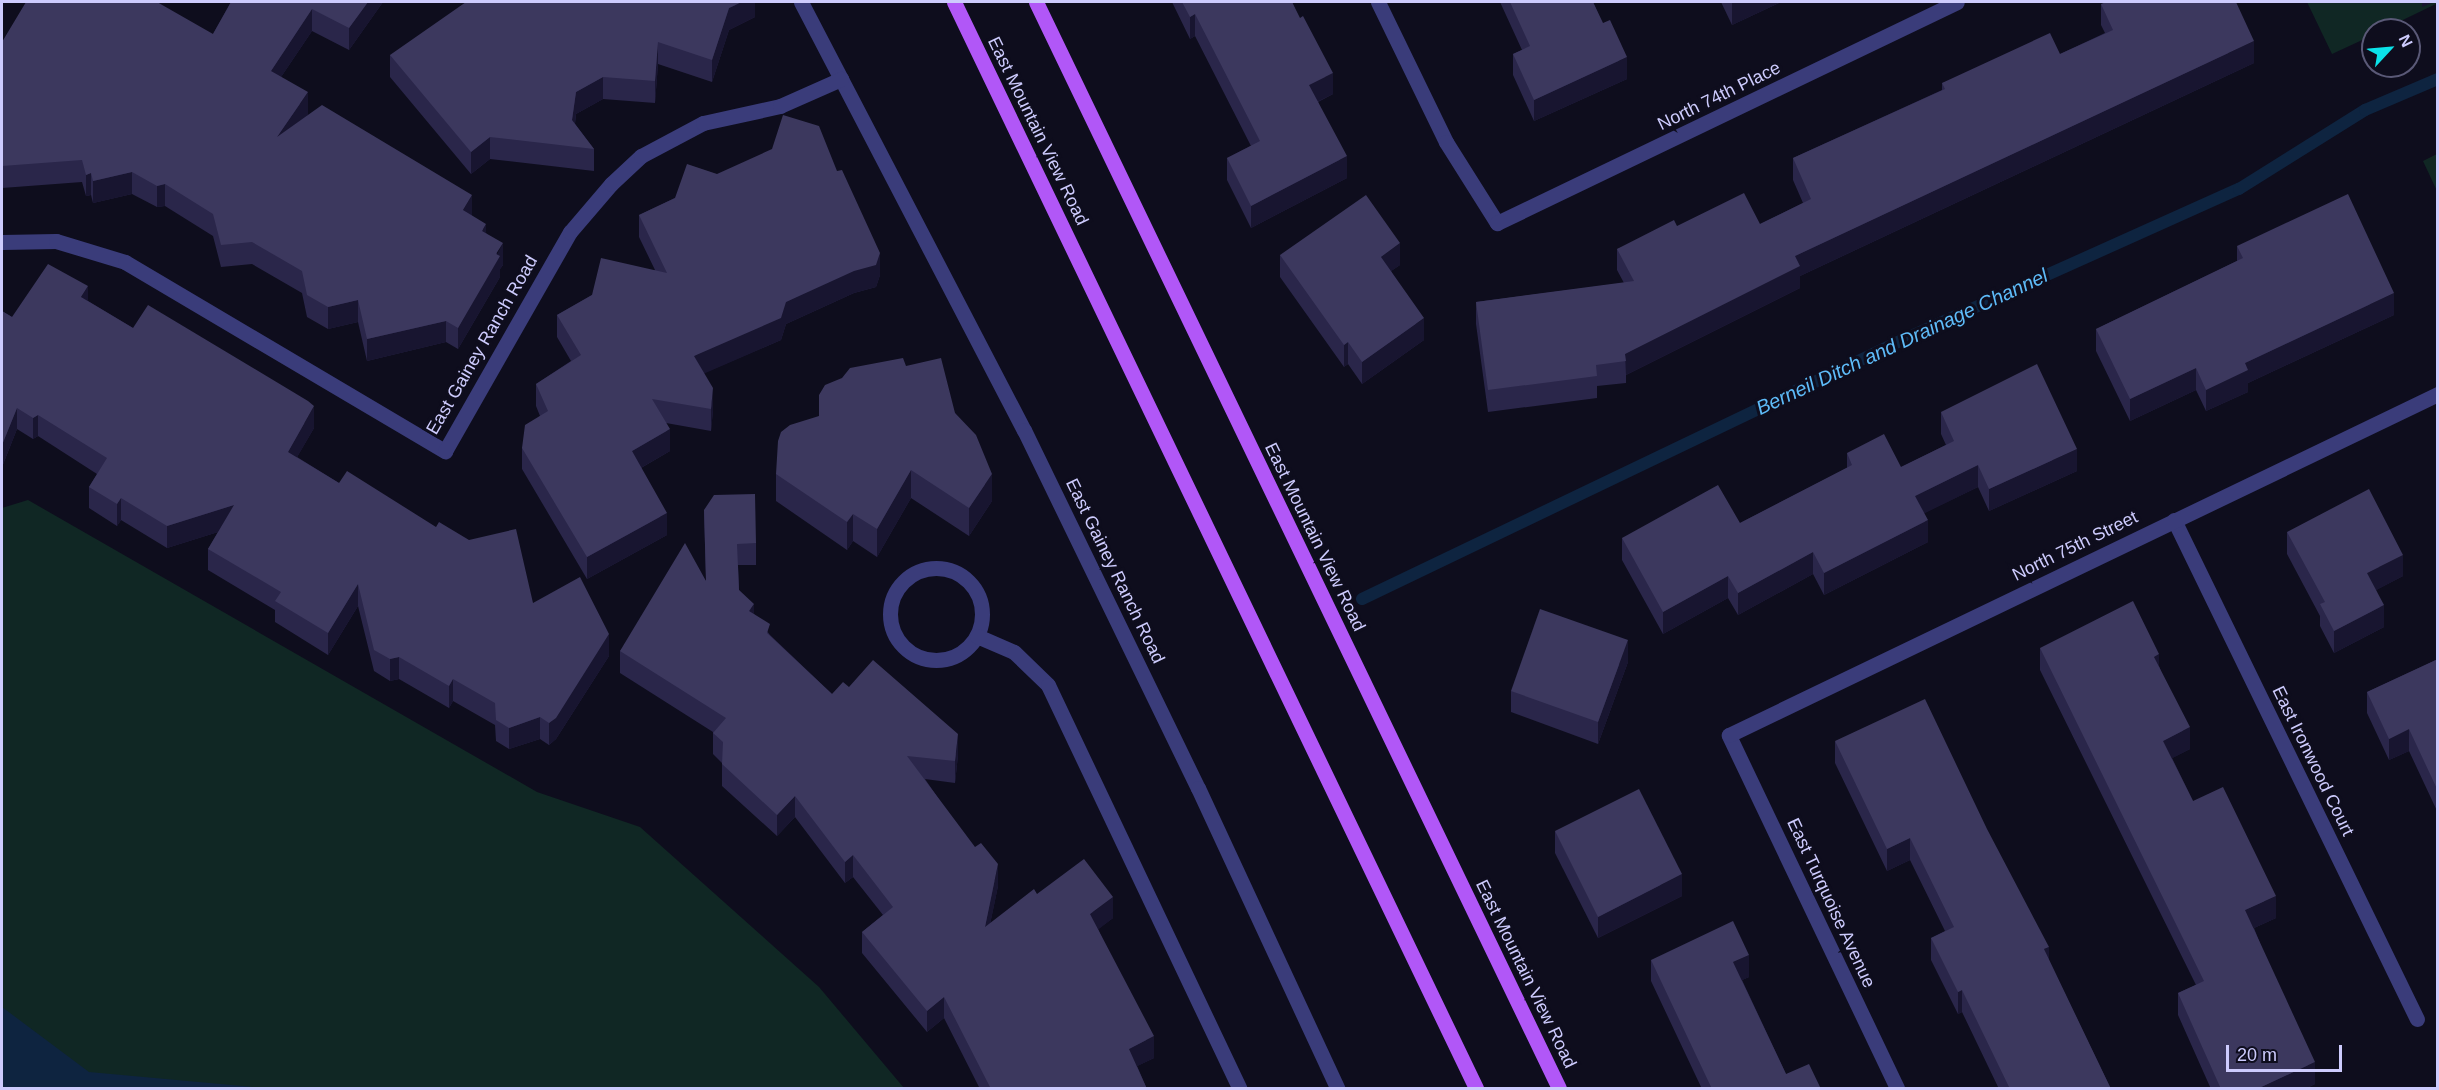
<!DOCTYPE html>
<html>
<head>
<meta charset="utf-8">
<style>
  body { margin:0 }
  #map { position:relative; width:2439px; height:1090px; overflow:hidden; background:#0e0d1d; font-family:Helvetica,sans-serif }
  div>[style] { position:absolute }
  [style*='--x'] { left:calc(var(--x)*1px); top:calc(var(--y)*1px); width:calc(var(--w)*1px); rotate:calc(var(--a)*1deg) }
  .green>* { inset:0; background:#102724 }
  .water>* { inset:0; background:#0e2440 }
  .stream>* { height:12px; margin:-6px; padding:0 6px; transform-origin:6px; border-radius:6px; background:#0e2440 }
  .minor>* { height:15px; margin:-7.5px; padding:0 7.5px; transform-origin:7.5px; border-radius:7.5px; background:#3a3c7a }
  .minor>.ring { margin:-7.5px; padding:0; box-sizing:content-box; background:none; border:15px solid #3a3c7a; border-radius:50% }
  .major>* { height:15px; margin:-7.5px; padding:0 7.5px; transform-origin:7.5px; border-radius:7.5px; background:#b157f7 }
  .wall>* { inset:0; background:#2a264a }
  .shaded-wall>* { inset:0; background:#181530 }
  .building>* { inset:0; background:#3c385e }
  span { translate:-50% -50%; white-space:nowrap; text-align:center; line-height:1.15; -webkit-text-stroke:6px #0e0d1d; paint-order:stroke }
  .street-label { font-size:18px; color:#cdcbfd }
  .water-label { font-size:20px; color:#5ebbf8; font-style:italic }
  .frame { position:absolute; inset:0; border:3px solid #cdcbfd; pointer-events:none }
  .north { position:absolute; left:2361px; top:18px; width:60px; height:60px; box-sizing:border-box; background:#0e0d1d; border:2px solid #5a5977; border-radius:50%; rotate:64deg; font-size:16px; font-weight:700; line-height:24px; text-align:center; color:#cdcbfd }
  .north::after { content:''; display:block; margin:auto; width:21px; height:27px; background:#0be2e9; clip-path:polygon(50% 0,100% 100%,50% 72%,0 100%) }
  .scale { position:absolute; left:2226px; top:1045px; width:116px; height:27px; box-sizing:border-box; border:3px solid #cdcbfd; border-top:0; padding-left:8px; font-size:18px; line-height:21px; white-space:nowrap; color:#cdcbfd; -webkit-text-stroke:4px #0e0d1d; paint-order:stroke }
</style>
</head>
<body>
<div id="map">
  <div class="green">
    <div style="clip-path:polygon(2307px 2px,2437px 2px,2438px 3px,2382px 30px,2373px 30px,2373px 35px,2332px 54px)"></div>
    <div style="clip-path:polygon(2437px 154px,2437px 191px,2423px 161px)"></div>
    <div style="clip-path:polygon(28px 500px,537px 792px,640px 827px,819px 987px,904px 1088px,2px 1088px,2px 508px)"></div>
  </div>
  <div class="water">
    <div style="clip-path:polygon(2px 1007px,89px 1072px,265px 1088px,2px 1088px)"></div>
  </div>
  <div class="stream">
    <div style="--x:1362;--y:599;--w:597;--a:-25.62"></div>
    <div style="--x:1900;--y:341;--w:372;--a:-24.2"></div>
    <div style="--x:2239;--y:189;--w:149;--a:-32.1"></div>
    <div style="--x:2365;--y:110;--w:79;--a:-23"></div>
  </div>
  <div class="minor">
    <div style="--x:801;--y:2;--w:483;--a:62.5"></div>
    <div style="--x:1024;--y:430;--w:398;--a:64.1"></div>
    <div style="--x:1198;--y:788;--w:331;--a:65.1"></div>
    <div style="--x:1378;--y:2;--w:156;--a:64.1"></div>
    <div style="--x:1446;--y:142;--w:96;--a:57.8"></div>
    <div style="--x:1497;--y:223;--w:510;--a:-25.66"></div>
    <div style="--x:2;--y:242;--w:54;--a:-1.1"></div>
    <div style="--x:56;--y:241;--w:72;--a:16.9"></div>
    <div style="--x:125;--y:262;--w:372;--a:30.6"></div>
    <div style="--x:445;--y:451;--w:252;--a:-60.3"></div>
    <div style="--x:570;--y:232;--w:63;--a:-49.5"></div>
    <div style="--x:611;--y:184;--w:41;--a:-43"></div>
    <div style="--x:641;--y:156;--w:70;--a:-28"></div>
    <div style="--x:703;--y:123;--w:79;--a:-12.4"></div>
    <div style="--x:780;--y:106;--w:67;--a:-23.9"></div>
    <div style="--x:2174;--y:520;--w:555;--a:64.04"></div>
    <div class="ring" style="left:890px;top:568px;width:77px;height:77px"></div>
    <div style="--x:977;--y:636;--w:40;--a:23.4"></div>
    <div style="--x:1014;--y:652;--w:47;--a:44.1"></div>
    <div style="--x:1048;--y:685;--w:446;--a:64.6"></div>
    <div style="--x:1897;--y:1088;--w:391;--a:-115.5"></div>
    <div style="--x:1729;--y:735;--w:787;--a:-25.69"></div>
  </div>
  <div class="major">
    <div style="--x:954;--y:2;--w:1205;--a:64.33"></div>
    <div style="--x:1036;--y:2;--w:1205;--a:64.29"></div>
  </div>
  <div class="wall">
    <div style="clip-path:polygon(231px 2px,383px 2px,349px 50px,312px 31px,281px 77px,308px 114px,306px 116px,472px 216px,486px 233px,503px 265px,500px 269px,500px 277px,458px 349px,446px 342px,367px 361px,358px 322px,328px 329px,307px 317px,302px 293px,252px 264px,221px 267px,213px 236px,165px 206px,157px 207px,132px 194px,93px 203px,91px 195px,86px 196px,82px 182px,2px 188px,2px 42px,213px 34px)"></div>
    <div style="clip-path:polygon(755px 2px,755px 17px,729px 30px,712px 82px,658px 64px,655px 103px,603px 99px,576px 114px,575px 124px,594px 149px,594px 171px,490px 159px,471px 174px,390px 77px,390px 55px)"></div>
    <div style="clip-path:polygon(1172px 2px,1292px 2px,1333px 94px,1318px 102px,1347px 178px,1251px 228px,1227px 180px,1227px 158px,1251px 146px,1195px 36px,1190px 39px)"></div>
    <div style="clip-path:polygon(1500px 2px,1593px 2px,1627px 79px,1534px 121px,1513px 75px,1513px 54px,1522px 50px)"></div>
    <div style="clip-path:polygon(1721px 2px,1781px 2px,1732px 25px)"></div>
    <div style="clip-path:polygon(2101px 4px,2254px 63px,1800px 276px,1800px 288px,1626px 375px,1626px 383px,1597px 386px,1597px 398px,1488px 412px,1476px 324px,1476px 302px,1624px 283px,1617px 270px,1617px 249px,1677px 226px,1760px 224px,1803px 203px,1793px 180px,1793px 158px,1942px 90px,1942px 83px,2060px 54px,2105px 33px,2101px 25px)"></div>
    <div style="clip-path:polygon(837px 171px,880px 275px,876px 287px,854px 293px,786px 324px,781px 340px,704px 373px,713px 410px,711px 431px,666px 423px,670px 451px,641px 468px,667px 535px,587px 579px,522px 469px,522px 448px,540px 416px,536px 406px,536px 384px,571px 361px,557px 337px,557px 315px,592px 295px,655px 270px,639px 237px,639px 215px,675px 198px,717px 174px)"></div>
    <div style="clip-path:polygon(2237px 246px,2394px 315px,2248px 383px,2248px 392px,2206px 411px,2196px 390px,2130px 421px,2096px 351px,2096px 329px,2237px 261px)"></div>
    <div style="clip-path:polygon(1280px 255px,1400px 265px,1391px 271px,1424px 340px,1362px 384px,1348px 364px,1344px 367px,1280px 277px)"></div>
    <div style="clip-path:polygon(88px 301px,133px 328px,314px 428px,297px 457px,533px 603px,609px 656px,556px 739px,549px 745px,540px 739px,509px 749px,496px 741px,495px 725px,453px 701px,449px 708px,399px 679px,390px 681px,374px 671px,358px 606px,328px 655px,275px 622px,275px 610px,208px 570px,208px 549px,218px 532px,167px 548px,121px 520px,117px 526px,89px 508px,89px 487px,97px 474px,38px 436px,33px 439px,17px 429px,2px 467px,2px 311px,12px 317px)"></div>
    <div style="clip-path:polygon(906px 366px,955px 413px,992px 501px,969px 536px,911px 498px,877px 557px,853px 541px,847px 550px,776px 501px,776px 474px,819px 416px)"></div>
    <div style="clip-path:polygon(1941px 412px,2077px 471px,1989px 511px,1978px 487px,1924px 513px,1928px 542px,1824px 595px,1813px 574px,1738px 615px,1728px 598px,1663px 634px,1622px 560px,1622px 538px,1740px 523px,1847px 468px,1847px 453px,1901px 467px,1946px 445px,1941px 434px)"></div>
    <div style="clip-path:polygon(704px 510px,756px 543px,756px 565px,738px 565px,739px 590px,754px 614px,770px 635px,832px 694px,849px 687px,958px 755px,955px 783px,925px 779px,998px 886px,990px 924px,1037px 894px,1113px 918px,1098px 929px,1154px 1058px,1137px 1066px,1147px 1089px,980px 1089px,944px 1018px,927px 1032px,862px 953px,862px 932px,883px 915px,853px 877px,845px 883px,795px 817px,777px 836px,722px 786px,722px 763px,713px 754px,713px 732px,620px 673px,620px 651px,706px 580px)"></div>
    <div style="clip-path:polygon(2287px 532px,2403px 576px,2376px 590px,2384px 627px,2334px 653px,2320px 626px,2320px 616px,2287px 554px)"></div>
    <div style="clip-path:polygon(2040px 648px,2159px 666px,2190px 749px,2172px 758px,2193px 801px,2276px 918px,2254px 928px,2315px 1084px,2305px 1089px,2211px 1089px,2178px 1015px,2178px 993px,2196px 985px,2040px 670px)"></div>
    <div style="clip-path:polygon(2438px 659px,2438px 813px,2409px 751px,2389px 760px,2367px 713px,2367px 692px)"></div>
    <div style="clip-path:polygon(1628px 662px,1598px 744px,1511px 712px,1511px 691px)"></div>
    <div style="clip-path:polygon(1835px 741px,2049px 961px,2111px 1089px,1999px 1089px,1962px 1012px,1958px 1014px,1931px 960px,1931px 938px,1945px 931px,1910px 860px,1887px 871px,1835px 763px)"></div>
    <div style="clip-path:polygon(1555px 831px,1682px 896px,1598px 938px,1555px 853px)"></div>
    <div style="clip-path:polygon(1651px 960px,1749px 977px,1742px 980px,1786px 1074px,1821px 1089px,1702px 1089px,1651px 981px)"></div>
  </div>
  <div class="shaded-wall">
    <div style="clip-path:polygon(368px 2px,383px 2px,349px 50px,349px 28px)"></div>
    <div style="clip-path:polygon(742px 2px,755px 2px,755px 17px,729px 30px,712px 82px,712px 60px,729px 8px)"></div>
    <div style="clip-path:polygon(1735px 2px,1781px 2px,1732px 25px,1732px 3px)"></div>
    <div style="clip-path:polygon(2422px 2px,2434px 2px,2422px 7px)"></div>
    <div style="clip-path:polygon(312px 9px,312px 31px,271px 92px,271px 71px)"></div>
    <div style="clip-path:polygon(1195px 14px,1195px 36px,1190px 39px,1190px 17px)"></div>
    <div style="clip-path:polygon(2254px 41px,2254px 63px,1800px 276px,1800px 288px,1626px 375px,1625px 354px,1795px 256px)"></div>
    <div style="clip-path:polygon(658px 42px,658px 64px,655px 103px,655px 81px)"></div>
    <div style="clip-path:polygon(1627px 57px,1627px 79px,1534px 121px,1534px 100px)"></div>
    <div style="clip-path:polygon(1333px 73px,1333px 94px,1309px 106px,1309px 85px)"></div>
    <div style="clip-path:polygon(603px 77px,603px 99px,576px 114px,572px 142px,572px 120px,576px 92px)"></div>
    <div style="clip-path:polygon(308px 92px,308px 114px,277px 159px,277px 137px)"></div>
    <div style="clip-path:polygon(490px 137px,490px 159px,471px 174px,471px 152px)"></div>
    <div style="clip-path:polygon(1347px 156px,1347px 178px,1251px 228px,1251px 206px)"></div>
    <div style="clip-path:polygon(132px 172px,132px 194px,93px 203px,93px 181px)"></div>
    <div style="clip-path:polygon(91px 173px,91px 195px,86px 196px,86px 175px)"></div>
    <div style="clip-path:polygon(165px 184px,165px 206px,157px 207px,157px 186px)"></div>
    <div style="clip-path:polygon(472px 195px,472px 217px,463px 210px)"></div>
    <div style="clip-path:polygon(486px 224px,486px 245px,482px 231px)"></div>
    <div style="clip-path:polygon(503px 243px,503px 265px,500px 269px,500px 277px,458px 349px,458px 328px)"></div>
    <div style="clip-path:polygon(1400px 243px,1400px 265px,1381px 278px,1381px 257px)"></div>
    <div style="clip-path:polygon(880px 253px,880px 275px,876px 287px,854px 293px,786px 324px,781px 340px,694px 378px,694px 356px,786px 302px)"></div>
    <div style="clip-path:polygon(88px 286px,88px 308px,81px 297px)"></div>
    <div style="clip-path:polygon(2394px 293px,2394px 315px,2248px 383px,2248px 392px,2206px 411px,2206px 390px,2245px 363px)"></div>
    <div style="clip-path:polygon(358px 300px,358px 322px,328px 329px,328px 307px)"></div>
    <div style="clip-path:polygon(1424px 318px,1424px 340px,1362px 384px,1362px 362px)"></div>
    <div style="clip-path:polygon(446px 321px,446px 342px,367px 361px,367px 339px)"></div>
    <div style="clip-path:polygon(1348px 342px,1348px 364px,1344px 367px,1344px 345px)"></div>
    <div style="clip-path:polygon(2196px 368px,2196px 390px,2130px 421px,2130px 399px)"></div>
    <div style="clip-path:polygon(713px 388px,713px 410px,711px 431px,711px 409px)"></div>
    <div style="clip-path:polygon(314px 406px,314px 428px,288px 473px,288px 452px)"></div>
    <div style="clip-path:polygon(17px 408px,17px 429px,2px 467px,2px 445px)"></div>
    <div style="clip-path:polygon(38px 415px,38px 436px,33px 439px,33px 418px)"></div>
    <div style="clip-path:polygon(670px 429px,670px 451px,632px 473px,632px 451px)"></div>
    <div style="clip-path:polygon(2077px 449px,2077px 471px,1989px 511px,1989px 489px)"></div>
    <div style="clip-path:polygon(1978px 465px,1978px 487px,1915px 518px,1915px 496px)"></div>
    <div style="clip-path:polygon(911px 470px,911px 498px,877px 557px,877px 529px)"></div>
    <div style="clip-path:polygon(992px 474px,992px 501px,969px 536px,969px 508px)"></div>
    <div style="clip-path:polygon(121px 498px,121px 520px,117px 526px,117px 504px)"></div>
    <div style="clip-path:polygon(234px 505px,234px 527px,167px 548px,167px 526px)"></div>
    <div style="clip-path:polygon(667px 513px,667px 535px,587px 579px,587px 557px)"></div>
    <div style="clip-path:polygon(853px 514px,853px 541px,847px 550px,847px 522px)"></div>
    <div style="clip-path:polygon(1928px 520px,1928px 542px,1824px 595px,1824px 573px)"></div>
    <div style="clip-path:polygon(1813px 552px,1813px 574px,1738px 615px,1738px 593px)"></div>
    <div style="clip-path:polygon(2403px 555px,2403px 576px,2367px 595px,2367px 573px)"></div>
    <div style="clip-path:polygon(1728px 576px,1728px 598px,1663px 634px,1663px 612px)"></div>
    <div style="clip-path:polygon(358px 584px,358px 606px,328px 655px,328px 633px)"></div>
    <div style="clip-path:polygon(754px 604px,754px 626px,749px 611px)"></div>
    <div style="clip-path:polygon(2384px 605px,2384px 627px,2334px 653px,2334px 631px)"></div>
    <div style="clip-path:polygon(609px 634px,609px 656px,556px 739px,549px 745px,549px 723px)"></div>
    <div style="clip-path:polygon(1628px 640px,1628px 662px,1598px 744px,1598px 722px)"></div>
    <div style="clip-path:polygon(2159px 654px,2159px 676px,2154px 657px)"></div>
    <div style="clip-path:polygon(399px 657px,399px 679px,390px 681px,390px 659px)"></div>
    <div style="clip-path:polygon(453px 679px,453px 701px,449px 708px,449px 686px)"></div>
    <div style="clip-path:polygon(540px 717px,540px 739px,509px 749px,509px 728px)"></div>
    <div style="clip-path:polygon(2190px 727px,2190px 749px,2163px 763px,2163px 741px)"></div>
    <div style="clip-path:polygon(2409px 729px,2409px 751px,2389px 760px,2389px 739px)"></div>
    <div style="clip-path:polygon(958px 734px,958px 755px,955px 783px,955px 761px)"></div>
    <div style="clip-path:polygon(795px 796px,795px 817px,777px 836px,777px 815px)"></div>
    <div style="clip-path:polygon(1910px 838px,1910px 860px,1887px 871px,1887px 849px)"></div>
    <div style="clip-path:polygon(853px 855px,853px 877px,845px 883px,845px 862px)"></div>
    <div style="clip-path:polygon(998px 864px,998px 886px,985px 949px,985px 927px)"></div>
    <div style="clip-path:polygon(1682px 874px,1682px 896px,1598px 938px,1598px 917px)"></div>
    <div style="clip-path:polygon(2276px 896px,2276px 918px,2245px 932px,2245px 910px)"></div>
    <div style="clip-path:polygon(1113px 897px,1113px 918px,1090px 936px,1090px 914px)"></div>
    <div style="clip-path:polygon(2049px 947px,2049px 968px,2044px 949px)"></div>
    <div style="clip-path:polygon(1749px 955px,1749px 977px,1733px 984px,1733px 962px)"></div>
    <div style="clip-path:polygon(1962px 990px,1962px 1012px,1958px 1014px,1958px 992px)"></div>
    <div style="clip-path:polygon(944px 997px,944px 1018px,927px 1032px,927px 1011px)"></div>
    <div style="clip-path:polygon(1154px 1036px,1154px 1058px,1129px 1070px,1129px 1049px)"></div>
    <div style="clip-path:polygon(2315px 1062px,2315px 1084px,2305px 1089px,2257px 1089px)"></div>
  </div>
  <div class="building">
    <div style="clip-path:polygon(26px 2px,157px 2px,213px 34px,231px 2px,368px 2px,349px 28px,312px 9px,271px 71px,308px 92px,277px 137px,322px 105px,472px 195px,463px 210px,486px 224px,482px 231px,503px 243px,496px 254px,500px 256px,458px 328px,446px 321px,367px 339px,358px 300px,328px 307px,307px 295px,302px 271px,252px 242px,221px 245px,213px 214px,165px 184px,157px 186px,132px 172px,93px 181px,91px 173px,86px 175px,82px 160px,2px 166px,2px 42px)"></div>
    <div style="clip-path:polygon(466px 2px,742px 2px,729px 8px,712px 60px,658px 42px,655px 81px,603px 77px,576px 92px,572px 120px,594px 149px,490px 137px,471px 152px,390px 55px)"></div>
    <div style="clip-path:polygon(1182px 2px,1292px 2px,1300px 18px,1303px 16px,1333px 73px,1309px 85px,1347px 156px,1251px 206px,1227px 158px,1260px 141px,1195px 14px,1190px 17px)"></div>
    <div style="clip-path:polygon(1510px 2px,1593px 2px,1603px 23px,1610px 20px,1627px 57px,1534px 100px,1513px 54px,1530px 46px)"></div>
    <div style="clip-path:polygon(2106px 2px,2236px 2px,2254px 41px,1795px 256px,1800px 266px,1625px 354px,1626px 361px,1596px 365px,1597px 376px,1488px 390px,1476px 302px,1634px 281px,1617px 249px,1674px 220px,1677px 226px,1744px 193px,1760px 224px,1811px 199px,1793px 158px,1945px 89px,1942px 83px,2050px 33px,2060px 54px,2113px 30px,2101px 4px)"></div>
    <div style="clip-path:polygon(783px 115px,819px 126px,837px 171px,842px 170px,880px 253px,876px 265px,854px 271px,786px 302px,781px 318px,694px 356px,713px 388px,711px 409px,652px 399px,670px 429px,632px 451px,667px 513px,587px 557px,522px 448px,525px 425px,548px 411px,536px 384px,581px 355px,557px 315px,592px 295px,601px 258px,667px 273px,639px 215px,675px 198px,687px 164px,717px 174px,772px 149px)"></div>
    <div style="clip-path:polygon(2348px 194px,2394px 293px,2245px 363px,2248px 370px,2206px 390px,2196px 368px,2130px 399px,2096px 329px,2243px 258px,2237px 246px)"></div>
    <div style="clip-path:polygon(1366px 195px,1400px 243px,1381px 257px,1424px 318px,1362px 362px,1348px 342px,1344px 345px,1280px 255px)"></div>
    <div style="clip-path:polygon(48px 264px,88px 286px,81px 297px,133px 328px,148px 305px,308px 401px,314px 406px,288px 452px,339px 483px,347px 471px,436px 527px,439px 522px,469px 540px,516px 529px,533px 603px,580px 577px,609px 634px,556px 718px,549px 723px,540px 717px,509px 728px,496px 720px,495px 703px,453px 679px,449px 686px,399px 657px,390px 659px,374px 650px,358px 584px,328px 633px,275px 601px,281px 592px,208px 549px,234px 505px,167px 526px,121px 498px,117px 504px,89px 487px,107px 458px,38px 415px,33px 418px,17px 408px,2px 445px,2px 311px,12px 317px)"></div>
    <div style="clip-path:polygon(903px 358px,906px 366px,941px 358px,955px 413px,976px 435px,992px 474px,969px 508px,911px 470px,877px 529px,853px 514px,847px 522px,776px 474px,778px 441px,781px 432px,790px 425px,819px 416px,819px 395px,825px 385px,842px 378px,850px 368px)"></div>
    <div style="clip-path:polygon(2037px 364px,2077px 449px,1989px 489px,1978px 465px,1915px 496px,1928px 520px,1824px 573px,1813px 552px,1738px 593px,1728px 576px,1663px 612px,1622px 538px,1718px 485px,1740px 523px,1852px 465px,1847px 453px,1884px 434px,1901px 467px,1954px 441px,1941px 412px)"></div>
    <div style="clip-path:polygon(2369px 489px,2403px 555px,2367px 573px,2384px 605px,2334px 631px,2320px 604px,2325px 602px,2287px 532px)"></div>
    <div style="clip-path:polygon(755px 494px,756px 543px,737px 544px,739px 590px,754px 604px,749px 611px,770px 624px,767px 633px,832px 694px,843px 682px,849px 687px,873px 660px,958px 734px,955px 761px,907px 756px,975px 847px,981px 843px,998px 864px,985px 927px,1034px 889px,1037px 894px,1084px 859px,1113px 897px,1090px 914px,1154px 1036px,1129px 1049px,1147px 1089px,991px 1089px,944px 997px,927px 1011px,862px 932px,893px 907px,853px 855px,845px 862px,795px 796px,777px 815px,722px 764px,723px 742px,713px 733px,726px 718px,620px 651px,685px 543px,706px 581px,704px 510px,714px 495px)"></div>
    <div style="clip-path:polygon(2133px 601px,2159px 654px,2154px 657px,2190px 727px,2163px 741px,2193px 801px,2223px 787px,2276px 896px,2245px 910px,2315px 1062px,2257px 1089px,2221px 1089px,2178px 993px,2204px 981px,2040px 648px)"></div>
    <div style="clip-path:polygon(1540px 609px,1628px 640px,1598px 722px,1511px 691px)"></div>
    <div style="clip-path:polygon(2438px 659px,2438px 791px,2409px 729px,2389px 739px,2367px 692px)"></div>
    <div style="clip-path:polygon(1925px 699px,1987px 829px,2049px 947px,2044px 949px,2111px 1089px,2010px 1089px,1962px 990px,1958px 992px,1931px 938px,1954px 927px,1910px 838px,1887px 849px,1835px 741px)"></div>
    <div style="clip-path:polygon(1639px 789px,1682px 874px,1598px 917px,1555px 831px)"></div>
    <div style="clip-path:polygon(1733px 921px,1749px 955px,1733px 962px,1786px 1074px,1809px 1064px,1821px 1089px,1712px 1089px,1651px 960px)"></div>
  </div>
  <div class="street-label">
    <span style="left:1719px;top:96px;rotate:-26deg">North 74th Place</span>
    <span style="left:1038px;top:131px;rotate:64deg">East Mountain View Road</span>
    <span style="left:482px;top:345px;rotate:-60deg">East Gainey Ranch Road</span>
    <span style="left:1315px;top:537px;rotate:64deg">East Mountain View Road</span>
    <span style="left:2075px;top:546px;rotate:-26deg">North 75th Street</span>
    <span style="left:1115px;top:571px;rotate:64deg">East Gainey Ranch Road</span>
    <span style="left:2313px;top:761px;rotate:64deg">East Ironwood Court</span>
    <span style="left:1831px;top:903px;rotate:65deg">East Turquoise Avenue</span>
    <span style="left:1526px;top:974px;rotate:64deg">East Mountain View Road</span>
  </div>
  <div class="water-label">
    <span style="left:1902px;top:342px;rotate:-25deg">Berneil Ditch and Drainage Channel</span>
  </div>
  <div class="frame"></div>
  <div class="north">N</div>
  <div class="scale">20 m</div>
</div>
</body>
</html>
